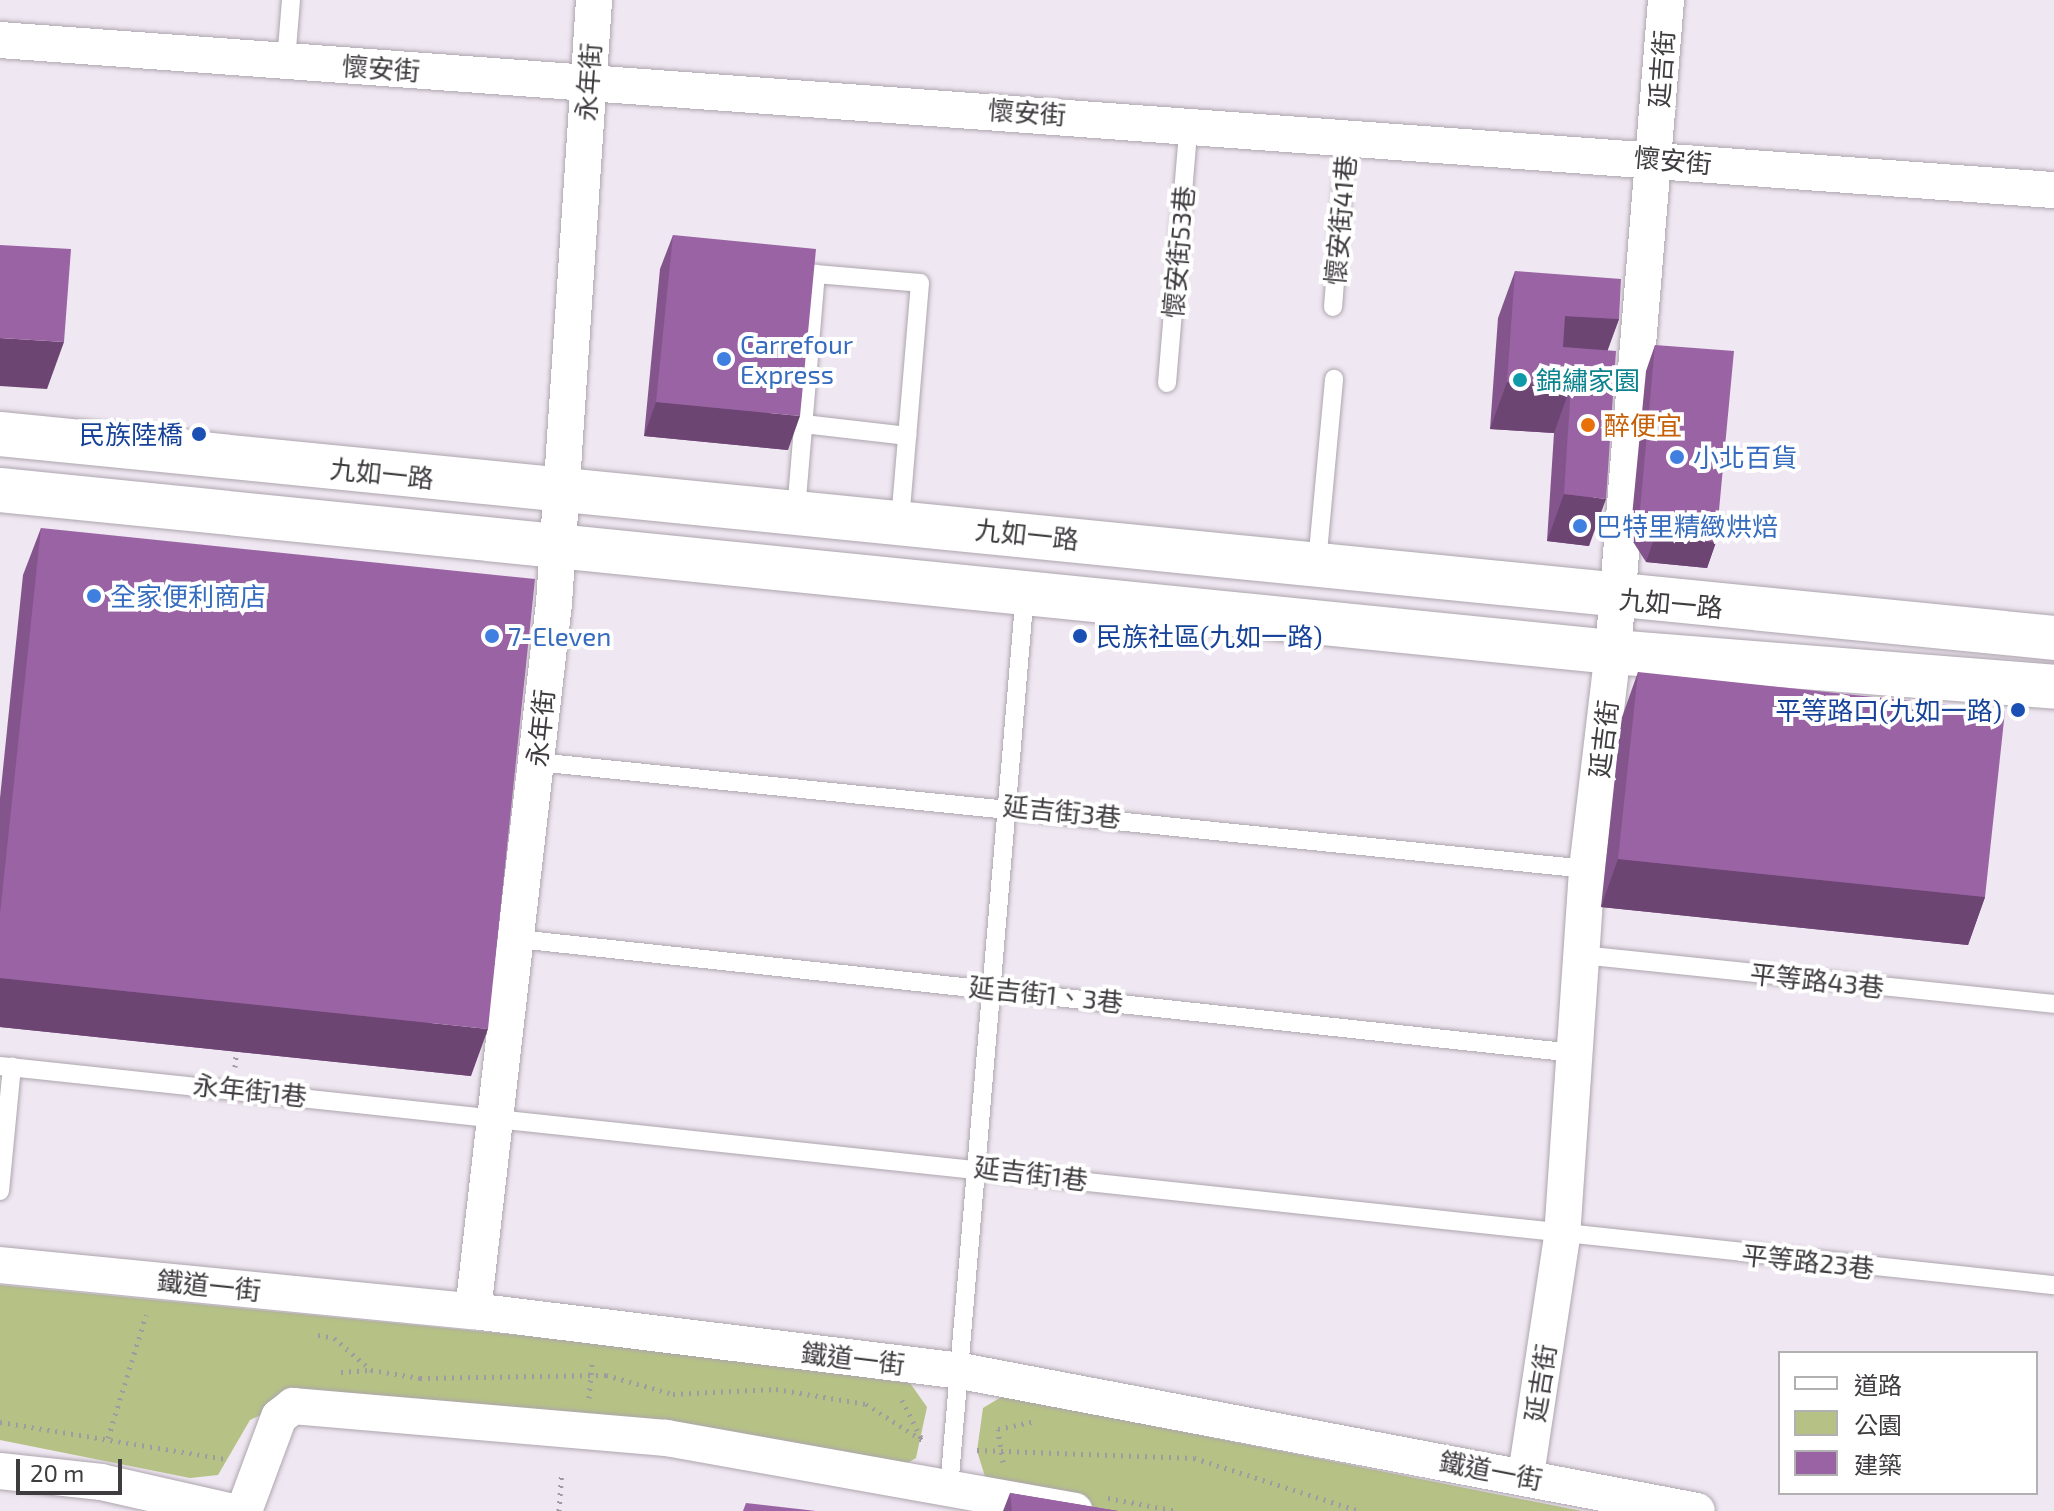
<!DOCTYPE html>
<html>
<head>
<meta charset="utf-8">
<style>
  body { margin:0 }
  #map { position:relative; width:2054px; height:1511px; overflow:hidden; background:#efe7f1; font-family:"Exo 2","Noto Sans TC",sans-serif }
  div>[style] { position:absolute }
  [style*='--x'] { left:calc(var(--x)*1px); top:calc(var(--y)*1px); width:calc(var(--w)*1px); rotate:calc(var(--a)*1deg) }
  .green>* { inset:0; background:#b6c285 }
  .path>* { height:5px; margin-top:-2.5px; transform-origin:0; background:repeating-linear-gradient(90deg,#a09aa1 0 2px,transparent 0 8px) }
  .roads { filter:drop-shadow(0 0 2px #ada5ae) drop-shadow(0 0 2px #ada5ae) }
  .service>* { height:18px; margin:-9px; padding:0 9px; transform-origin:9px; border-radius:9px; background:#fff }
  .minor>* { height:36px; margin:-18px; padding:0 18px; transform-origin:18px; border-radius:18px; background:#fff }
  .primary>* { height:44px; margin:-22px; padding:0 22px; transform-origin:22px; border-radius:22px; background:#fff }
  .wall>* { inset:0; background:#84558d }
  .shaded-wall>* { inset:0; background:#6c4573 }
  .building>* { inset:0; background:#9a63a4 }
  .dots>* { width:22px; height:22px; translate:-50% -50%; box-sizing:border-box; border:4px solid #fff; border-radius:50% }
  span { translate:-50% -50%; white-space:nowrap; text-align:center; line-height:1.15; -webkit-text-stroke:8px #fff; paint-order:stroke }
  .street-label { font-size:26px; color:#3f3c3f }
  .shop-label { font-size:26px; color:#366cbe }
  .left { translate:0 -50%; text-align:left }
  .culture-label { font-size:26px; color:#0d838f }
  .food-label { font-size:26px; color:#c56008 }
  .transit-label { font-size:26px; color:#164399 }
  .right { translate:-100% -50%; text-align:right }
  .legend { position:absolute; left:1778px; top:1351px; width:260px; height:144px; box-sizing:border-box; background:#fff; border:2px solid #b2b1b2; margin:0; padding:10px 14px; list-style:none; font-size:24px; color:#3f3c3f }
  .legend li { display:flex; align-items:center; gap:16px; height:40px }
  .legend b { width:40px; border:2px solid #b2b1b2 }
  .scale { position:absolute; left:16px; top:1459px; width:106px; height:36px; box-sizing:border-box; border:4px solid #3f3c3f; border-top:0; padding-left:10px; font-size:24px; line-height:28px; white-space:nowrap; color:#3f3c3f; -webkit-text-stroke:6px #fff; paint-order:stroke }
</style>
</head>
<body>
<div id="map">
  <div class="green">
    <div style="clip-path:polygon(0 1285px,652px 1348px,910px 1383px,927px 1407px,916px 1458px,895px 1470px,289px 1402px,250px 1420px,218px 1475px,190px 1478px,0 1440px)"></div>
    <div style="clip-path:polygon(1003px 1396px,1582px 1511px,1115px 1511px,988px 1486px,977px 1451px,983px 1408px)"></div>
  </div>
  <div class="path">
    <div style="--x:235;--y:1067;--w:22;--a:-85"></div>
    <div style="--x:318;--y:1335;--w:16;--a:11"></div>
    <div style="--x:334;--y:1338;--w:49;--a:40.9"></div>
    <div style="--x:371;--y:1370;--w:50;--a:9.3"></div>
    <div style="--x:420;--y:1378;--w:186;--a:-0.9"></div>
    <div style="--x:606;--y:1375;--w:70;--a:15.8"></div>
    <div style="--x:673;--y:1394;--w:103;--a:-2.8"></div>
    <div style="--x:776;--y:1389;--w:91;--a:9.5"></div>
    <div style="--x:866;--y:1404;--w:72;--a:32.6"></div>
    <div style="--x:341;--y:1372;--w:29;--a:-4"></div>
    <div style="--x:589;--y:1398;--w:38;--a:-85"></div>
    <div style="--x:902;--y:1400;--w:45;--a:63.4"></div>
    <div style="--x:0;--y:1422;--w:228;--a:9.3"></div>
    <div style="--x:108;--y:1438;--w:129;--a:-72.8"></div>
    <div style="--x:977;--y:1450;--w:217;--a:2.1"></div>
    <div style="--x:1194;--y:1458;--w:174;--a:17.7"></div>
    <div style="--x:1003;--y:1462;--w:33;--a:-99"></div>
    <div style="--x:998;--y:1429;--w:35;--a:-12"></div>
    <div style="--x:1108;--y:1498;--w:70;--a:10.7"></div>
    <div style="--x:559;--y:1511;--w:39;--a:-86"></div>
  </div>
  <div class="roads">
    <div class="service">
      <div style="--x:286;--y:61;--w:61;--a:-85.3"></div>
      <div style="--x:1333;--y:307;--w:174;--a:-85.4"></div>
      <div style="--x:1167;--y:383;--w:262;--a:-85.2"></div>
      <div style="--x:804;--y:424;--w:104;--a:6.6"></div>
      <div style="--x:796;--y:511;--w:238;--a:-85.2"></div>
      <div style="--x:816;--y:274;--w:104;--a:4.9"></div>
      <div style="--x:920;--y:283;--w:240;--a:94.8"></div>
      <div style="--x:1317;--y:563;--w:185;--a:-84.7"></div>
      <div style="--x:537;--y:762;--w:1055;--a:5.82"></div>
      <div style="--x:518;--y:939;--w:1062;--a:6.16"></div>
      <div style="--x:1581;--y:955;--w:476;--a:5.9"></div>
      <div style="--x:0;--y:1066;--w:2066;--a:6.09"></div>
      <div style="--x:0;--y:1191;--w:125;--a:-84.5"></div>
      <div style="--x:949;--y:1488;--w:899;--a:-85.15"></div>
    </div>
    <div class="minor">
      <div style="--x:0;--y:40;--w:2059;--a:4.18"></div>
      <div style="--x:0;--y:1265;--w:475;--a:5.6"></div>
      <div style="--x:473;--y:1311;--w:492;--a:7"></div>
      <div style="--x:961;--y:1371;--w:749;--a:10.77"></div>
      <div style="--x:473;--y:1311;--w:713;--a:-83.47"></div>
      <div style="--x:554;--y:603;--w:604;--a:-86.2"></div>
      <div style="--x:0;--y:1471;--w:102;--a:6.2"></div>
      <div style="--x:101;--y:1482;--w:131;--a:12.8"></div>
      <div style="--x:1526;--y:1475;--w:241;--a:-81.4"></div>
      <div style="--x:1562;--y:1237;--w:369;--a:-86.1"></div>
      <div style="--x:1587;--y:869;--w:219;--a:-83.2"></div>
      <div style="--x:1613;--y:652;--w:654;--a:-85.35"></div>
      <div style="--x:244;--y:1511;--w:100;--a:-69.6"></div>
      <div style="--x:279;--y:1417;--w:18;--a:-38"></div>
      <div style="--x:293;--y:1406;--w:374;--a:4.9"></div>
      <div style="--x:666;--y:1438;--w:415;--a:10.1"></div>
    </div>
    <div class="primary">
      <div style="--x:0;--y:434;--w:2064;--a:5.67"></div>
      <div style="--x:0;--y:490;--w:1621;--a:5.74"></div>
      <div style="--x:1613;--y:652;--w:442;--a:4.5"></div>
    </div>
  </div>
  <div class="wall">
    <div style="clip-path:polygon(673px 235px,788px 450px,644px 436px,660px 269px)"></div>
    <div style="clip-path:polygon(1515px 271px,1619px 319px,1607px 350px,1589px 546px,1547px 541px,1554px 433px,1490px 429px,1498px 318px)"></div>
    <div style="clip-path:polygon(1655px 345px,1716px 542px,1707px 568px,1646px 562px,1630px 537px,1646px 371px)"></div>
    <div style="clip-path:polygon(41px 528px,471px 1076px,0 1027px,0 798px,23px 575px)"></div>
    <div style="clip-path:polygon(1638px 672px,1985px 897px,1968px 945px,1601px 907px,1621px 720px)"></div>
    <div style="clip-path:polygon(1010px 1493px,1118px 1511px,1003px 1511px)"></div>
  </div>
  <div class="shaded-wall">
    <div style="clip-path:polygon(1565px 316px,1619px 319px,1602px 366px,1548px 363px)"></div>
    <div style="clip-path:polygon(0 338px,64px 342px,47px 389px,0 386px)"></div>
    <div style="clip-path:polygon(1507px 382px,1571px 385px,1554px 433px,1490px 429px)"></div>
    <div style="clip-path:polygon(656px 402px,800px 416px,788px 450px,644px 436px)"></div>
    <div style="clip-path:polygon(1564px 494px,1606px 499px,1589px 546px,1547px 541px)"></div>
    <div style="clip-path:polygon(1655px 536px,1716px 542px,1707px 568px,1646px 562px)"></div>
    <div style="clip-path:polygon(1618px 859px,1985px 897px,1968px 945px,1601px 907px)"></div>
    <div style="clip-path:polygon(0 978px,488px 1029px,471px 1076px,0 1027px)"></div>
  </div>
  <div class="building">
    <div style="clip-path:polygon(673px 235px,816px 249px,800px 416px,656px 402px)"></div>
    <div style="clip-path:polygon(0 245px,71px 249px,64px 342px,0 338px)"></div>
    <div style="clip-path:polygon(1515px 271px,1621px 279px,1619px 319px,1565px 316px,1563px 347px,1616px 351px,1606px 499px,1564px 494px,1571px 385px,1507px 382px)"></div>
    <div style="clip-path:polygon(1655px 345px,1734px 351px,1716px 542px,1655px 536px,1640px 510px)"></div>
    <div style="clip-path:polygon(41px 528px,535px 579px,488px 1029px,0 978px,0 914px)"></div>
    <div style="clip-path:polygon(1638px 672px,2005px 711px,1985px 897px,1618px 859px)"></div>
    <div style="clip-path:polygon(1010px 1493px,1118px 1511px,1012px 1511px)"></div>
    <div style="clip-path:polygon(746px 1503px,816px 1511px,743px 1511px)"></div>
  </div>
  <div class="dots">
    <div style="left:724px;top:359px;background:#3f7fe0"></div>
    <div style="left:1520px;top:380px;background:#0f9aa8"></div>
    <div style="left:1588px;top:425px;background:#e8710a"></div>
    <div style="left:199px;top:434px;background:#1a4fb4"></div>
    <div style="left:1677px;top:457px;background:#3f7fe0"></div>
    <div style="left:1580px;top:526px;background:#3f7fe0"></div>
    <div style="left:94px;top:596px;background:#3f7fe0"></div>
    <div style="left:492px;top:636px;background:#3f7fe0"></div>
    <div style="left:1080px;top:636px;background:#1a4fb4"></div>
    <div style="left:2018px;top:710px;background:#1a4fb4"></div>
  </div>
  <div class="street-label">
    <span style="left:381px;top:68px;rotate:4deg">懷安街</span>
    <span style="left:1661px;top:69px;rotate:-86deg">延吉街</span>
    <span style="left:588px;top:82px;rotate:-86deg">永年街</span>
    <span style="left:1027px;top:112px;rotate:4deg">懷安街</span>
    <span style="left:1673px;top:160px;rotate:5deg">懷安街</span>
    <span style="left:1340px;top:220px;rotate:-85deg">懷安街41巷</span>
    <span style="left:1178px;top:252px;rotate:-85deg">懷安街53巷</span>
    <span style="left:382px;top:473px;rotate:6deg">九如一路</span>
    <span style="left:1027px;top:534px;rotate:6deg">九如一路</span>
    <span style="left:1671px;top:603px;rotate:5deg">九如一路</span>
    <span style="left:540px;top:728px;rotate:-84deg">永年街</span>
    <span style="left:1603px;top:739px;rotate:-83deg">延吉街</span>
    <span style="left:1062px;top:811px;rotate:6deg">延吉街3巷</span>
    <span style="left:1817px;top:980px;rotate:6deg">平等路43巷</span>
    <span style="left:1046px;top:994px;rotate:6deg">延吉街1、3巷</span>
    <span style="left:250px;top:1090px;rotate:6deg">永年街1巷</span>
    <span style="left:1031px;top:1173px;rotate:7deg">延吉街1巷</span>
    <span style="left:1808px;top:1261px;rotate:6deg">平等路23巷</span>
    <span style="left:209px;top:1285px;rotate:6deg">鐵道一街</span>
    <span style="left:853px;top:1358px;rotate:7deg">鐵道一街</span>
    <span style="left:1540px;top:1383px;rotate:-81deg">延吉街</span>
    <span style="left:1491px;top:1470px;rotate:11deg">鐵道一街</span>
  </div>
  <div class="shop-label">
    <span class="left" style="left:740px;top:359px">Carrefour<br>Express</span>
    <span class="left" style="left:1693px;top:457px">小北百貨</span>
    <span class="left" style="left:1596px;top:526px">巴特里精緻烘焙</span>
    <span class="left" style="left:110px;top:596px">全家便利商店</span>
    <span class="left" style="left:508px;top:636px">7-Eleven</span>
  </div>
  <div class="culture-label">
    <span class="left" style="left:1536px;top:380px">錦繡家園</span>
  </div>
  <div class="food-label">
    <span class="left" style="left:1604px;top:425px">醉便宜</span>
  </div>
  <div class="transit-label">
    <span class="right" style="left:183px;top:434px">民族陸橋</span>
    <span class="left" style="left:1096px;top:636px">民族社區(九如一路)</span>
    <span class="right" style="left:2002px;top:710px">平等路口(九如一路)</span>
  </div>
  <ul class="legend">
  <li><b style="height:10px;background:#fff"></b>道路</li>
  <li><b style="height:22px;background:#b6c285"></b>公園</li>
  <li><b style="height:22px;background:#9a63a4"></b>建築</li>
  </ul>
  <div class="scale">20 m</div>
</div>
</body>
</html>
